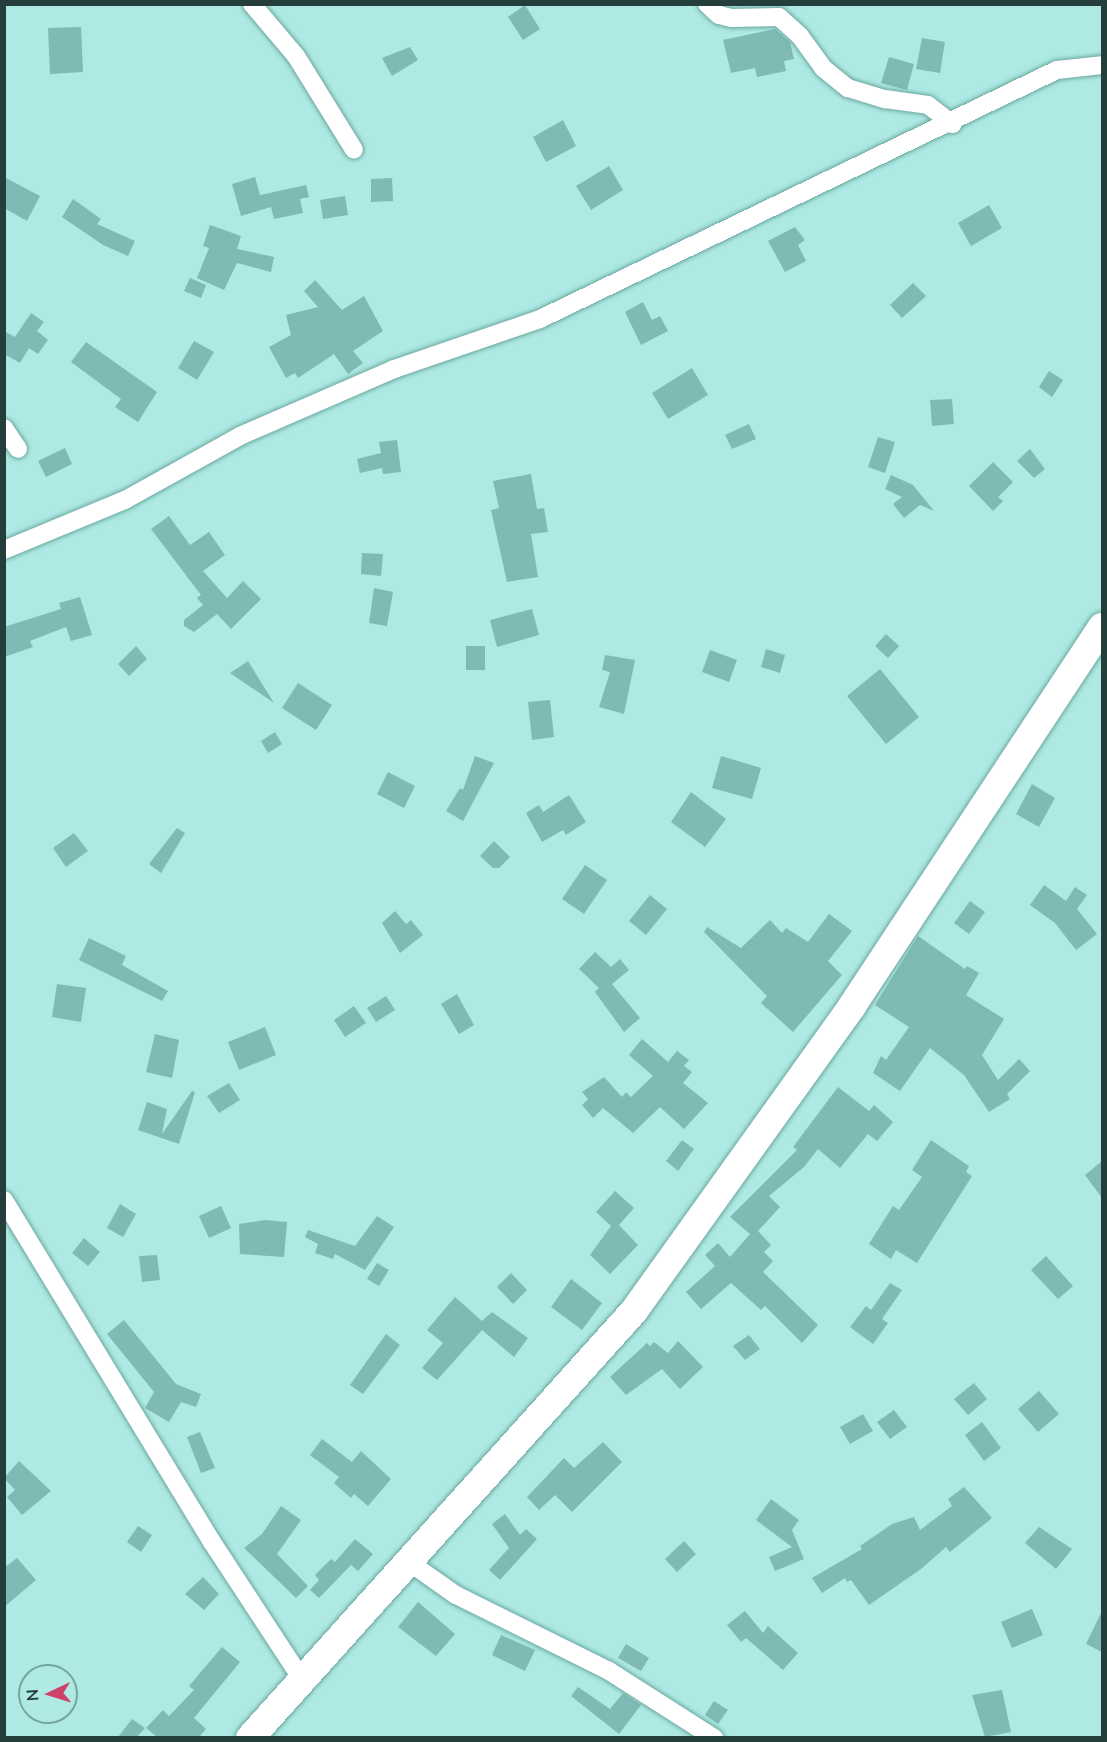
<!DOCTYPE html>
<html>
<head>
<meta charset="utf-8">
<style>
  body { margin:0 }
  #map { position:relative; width:1107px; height:1742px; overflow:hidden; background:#aeeae3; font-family:Mulish,sans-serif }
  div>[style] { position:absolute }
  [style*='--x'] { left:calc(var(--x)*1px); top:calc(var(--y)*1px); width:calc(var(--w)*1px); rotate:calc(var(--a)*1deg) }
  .building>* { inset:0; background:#7fbab4 }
  .roads { filter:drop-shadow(0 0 2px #6ca7a1) drop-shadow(0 0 2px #6ca7a1) }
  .street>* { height:18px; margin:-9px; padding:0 9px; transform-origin:9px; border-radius:9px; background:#fff }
  .primary>* { height:28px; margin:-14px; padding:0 14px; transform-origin:14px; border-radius:14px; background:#fff }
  span { translate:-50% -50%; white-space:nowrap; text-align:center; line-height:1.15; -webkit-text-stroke:4.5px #aeeae3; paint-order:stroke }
  .frame { position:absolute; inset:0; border:6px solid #253e3c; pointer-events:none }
  .north { position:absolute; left:18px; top:1664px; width:60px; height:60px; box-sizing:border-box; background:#aeeae3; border:2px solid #77a5a0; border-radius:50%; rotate:266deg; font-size:16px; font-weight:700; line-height:24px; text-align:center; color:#253e3c }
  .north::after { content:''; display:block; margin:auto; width:21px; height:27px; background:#d04169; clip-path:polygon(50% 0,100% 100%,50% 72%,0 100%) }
</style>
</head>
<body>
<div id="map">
  <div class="building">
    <div style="clip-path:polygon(525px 5px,540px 29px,523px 40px,508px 17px)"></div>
    <div style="clip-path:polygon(81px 27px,83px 72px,50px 74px,48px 28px)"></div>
    <div style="clip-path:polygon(775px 29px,790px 42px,794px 59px,784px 61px,786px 71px,757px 77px,755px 68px,731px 73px,723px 40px)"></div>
    <div style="clip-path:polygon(922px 38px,945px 42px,940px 73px,916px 69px)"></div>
    <div style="clip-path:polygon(410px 47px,418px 60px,392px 76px,382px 58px)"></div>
    <div style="clip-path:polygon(889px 57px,914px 64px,907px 90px,881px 83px)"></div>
    <div style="clip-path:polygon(563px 120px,576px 146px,546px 162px,533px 137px)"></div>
    <div style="clip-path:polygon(609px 166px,623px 190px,591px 210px,576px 186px)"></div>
    <div style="clip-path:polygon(4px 177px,40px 196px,27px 221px,4px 208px)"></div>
    <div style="clip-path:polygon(255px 177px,260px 195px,306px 185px,309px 197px,300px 199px,303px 213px,274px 219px,271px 207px,241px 216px,232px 184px)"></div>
    <div style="clip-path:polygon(392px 178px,393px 201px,371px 202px,371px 179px)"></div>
    <div style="clip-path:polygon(345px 196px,348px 215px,323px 219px,320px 200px)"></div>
    <div style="clip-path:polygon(73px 199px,101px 219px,97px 224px,135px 241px,128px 256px,103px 245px,62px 217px)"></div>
    <div style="clip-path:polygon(989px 205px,1002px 228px,971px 246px,958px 223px)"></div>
    <div style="clip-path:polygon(210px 225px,241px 236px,237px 249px,274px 257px,271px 272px,237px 263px,224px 290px,197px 278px,209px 248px,203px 246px)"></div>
    <div style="clip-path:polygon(795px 227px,805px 240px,798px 245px,806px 261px,785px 272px,768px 241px)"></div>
    <div style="clip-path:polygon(190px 278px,206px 285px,201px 298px,184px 291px)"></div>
    <div style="clip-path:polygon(315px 280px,342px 310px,364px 296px,383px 331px,353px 351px,363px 363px,348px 374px,334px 354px,298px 378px,295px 373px,286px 378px,269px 347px,291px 335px,286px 315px,318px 307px,304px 291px)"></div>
    <div style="clip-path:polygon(913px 283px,926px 296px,902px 318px,890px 305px)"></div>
    <div style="clip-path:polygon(643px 302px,652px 320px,660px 316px,668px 331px,641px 345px,625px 312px)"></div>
    <div style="clip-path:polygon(31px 313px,44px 322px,37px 331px,48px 340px,38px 354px,29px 348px,20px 363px,4px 354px,4px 331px,15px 337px)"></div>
    <div style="clip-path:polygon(194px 341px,214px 352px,197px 380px,178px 368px)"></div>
    <div style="clip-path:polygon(86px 342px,157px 392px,138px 422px,115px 407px,121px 399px,71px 362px)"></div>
    <div style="clip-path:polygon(692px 368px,708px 395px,668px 419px,652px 393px)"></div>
    <div style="clip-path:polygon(1049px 371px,1063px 380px,1052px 397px,1039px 387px)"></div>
    <div style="clip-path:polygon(952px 399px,954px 424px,932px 426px,930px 400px)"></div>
    <div style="clip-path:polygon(749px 424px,756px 439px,732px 449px,725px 435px)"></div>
    <div style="clip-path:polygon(878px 437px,895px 442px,885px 473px,868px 467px)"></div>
    <div style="clip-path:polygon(397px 440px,401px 472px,383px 474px,382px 468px,360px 473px,357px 459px,381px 453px,379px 442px)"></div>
    <div style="clip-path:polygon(65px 448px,72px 464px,46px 477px,38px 461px)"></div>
    <div style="clip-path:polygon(1030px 449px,1045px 469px,1034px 478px,1017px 461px)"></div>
    <div style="clip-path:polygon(993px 462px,1013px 482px,998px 497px,1003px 501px,993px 511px,969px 486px)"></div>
    <div style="clip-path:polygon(531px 474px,537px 509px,544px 508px,548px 532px,531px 534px,538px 577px,507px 582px,491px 510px,499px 508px,493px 481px)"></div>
    <div style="clip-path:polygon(891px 475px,913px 485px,934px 511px,920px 505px,904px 518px,893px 504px,902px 497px,885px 489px)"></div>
    <div style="clip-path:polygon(169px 516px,190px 545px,209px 532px,225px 555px,203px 571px,227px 598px,243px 581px,261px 599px,231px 629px,217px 614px,194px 632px,184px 626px,184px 620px,203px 605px,197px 598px,201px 595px,151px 529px)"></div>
    <div style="clip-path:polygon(362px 553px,383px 554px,381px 576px,361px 574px)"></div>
    <div style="clip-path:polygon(374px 588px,393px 592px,387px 626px,369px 623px)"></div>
    <div style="clip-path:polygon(80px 597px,92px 635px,71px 641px,66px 627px,30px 641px,33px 647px,4px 657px,4px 627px,61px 609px,59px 603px)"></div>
    <div style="clip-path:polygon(532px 609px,539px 635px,497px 647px,490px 620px)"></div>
    <div style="clip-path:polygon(886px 634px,899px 646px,888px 658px,875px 646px)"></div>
    <div style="clip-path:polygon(136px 646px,147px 659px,129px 676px,118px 664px)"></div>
    <div style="clip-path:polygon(466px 646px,485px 646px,485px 670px,466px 670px)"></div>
    <div style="clip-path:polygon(766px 649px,785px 655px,780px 673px,761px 667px)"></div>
    <div style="clip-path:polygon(710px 650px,737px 660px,729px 682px,702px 672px)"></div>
    <div style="clip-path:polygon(605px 655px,635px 660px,624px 714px,599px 707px,610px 672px,602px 670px)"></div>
    <div style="clip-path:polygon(248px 661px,274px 703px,230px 673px)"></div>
    <div style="clip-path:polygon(880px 669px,919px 717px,886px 744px,847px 696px)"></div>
    <div style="clip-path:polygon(298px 683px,332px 705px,316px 730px,282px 708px)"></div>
    <div style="clip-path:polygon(550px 700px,554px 737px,532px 740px,528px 702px)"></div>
    <div style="clip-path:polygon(275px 732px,282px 744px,268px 753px,261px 741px)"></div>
    <div style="clip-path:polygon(475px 756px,494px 763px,463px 821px,446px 811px,460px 788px,463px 790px)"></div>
    <div style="clip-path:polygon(721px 756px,761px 768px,752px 799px,712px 788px)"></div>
    <div style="clip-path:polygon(388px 772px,415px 786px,404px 808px,377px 794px)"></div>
    <div style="clip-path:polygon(1032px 784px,1055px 798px,1039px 827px,1016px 814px)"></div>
    <div style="clip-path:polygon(691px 792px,726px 819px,705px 847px,671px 822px)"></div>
    <div style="clip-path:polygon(569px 795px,586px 822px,566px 835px,563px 830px,542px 842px,526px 813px,539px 805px,543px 812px)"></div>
    <div style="clip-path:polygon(177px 828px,185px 833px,161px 873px,149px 864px)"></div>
    <div style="clip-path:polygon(74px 833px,88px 851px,66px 867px,53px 848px)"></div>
    <div style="clip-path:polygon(494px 841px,510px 857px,499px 868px,493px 868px,480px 856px)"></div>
    <div style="clip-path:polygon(585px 865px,607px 880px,584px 914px,562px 899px)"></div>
    <div style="clip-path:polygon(1044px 885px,1066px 901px,1075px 887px,1087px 895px,1077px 909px,1097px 934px,1076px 950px,1055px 923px,1030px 905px)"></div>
    <div style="clip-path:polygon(650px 895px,667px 909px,646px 935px,629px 921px)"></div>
    <div style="clip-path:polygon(970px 901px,985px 912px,969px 934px,954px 923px)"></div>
    <div style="clip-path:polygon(395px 911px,406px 924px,411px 920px,423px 935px,400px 953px,382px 923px)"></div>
    <div style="clip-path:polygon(829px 914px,852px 931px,828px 961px,842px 975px,793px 1032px,761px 1003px,767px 996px,704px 932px,707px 927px,741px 948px,770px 920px,782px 933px,786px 928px,808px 942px)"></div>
    <div style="clip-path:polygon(918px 936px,965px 969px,967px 966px,979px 973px,966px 995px,1004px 1019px,982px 1055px,998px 1080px,1019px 1059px,1030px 1071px,1007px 1094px,1010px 1099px,989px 1112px,964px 1075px,930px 1048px,900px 1091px,873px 1073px,881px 1056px,886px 1060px,909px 1027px,875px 1005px)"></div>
    <div style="clip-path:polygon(89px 938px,126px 956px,122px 965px,168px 991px,162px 1001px,79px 960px)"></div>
    <div style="clip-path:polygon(595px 952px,611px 967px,620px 959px,629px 970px,612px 984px,640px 1018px,624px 1032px,595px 992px,599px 988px,579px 969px)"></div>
    <div style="clip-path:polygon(57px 984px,86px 988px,81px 1022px,52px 1017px)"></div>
    <div style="clip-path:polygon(457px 994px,474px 1025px,459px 1034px,441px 1004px)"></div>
    <div style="clip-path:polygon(386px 996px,395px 1010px,376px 1022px,367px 1008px)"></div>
    <div style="clip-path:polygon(354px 1006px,366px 1023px,345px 1037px,334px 1020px)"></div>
    <div style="clip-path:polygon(265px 1027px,276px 1055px,239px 1070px,228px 1042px)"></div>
    <div style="clip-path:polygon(155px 1034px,179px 1040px,172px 1078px,146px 1072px)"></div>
    <div style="clip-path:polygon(642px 1039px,668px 1062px,677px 1051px,689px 1060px,684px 1066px,692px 1072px,683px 1083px,708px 1103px,684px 1129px,660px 1107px,633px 1133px,603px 1108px,593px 1118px,582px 1105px,588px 1099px,582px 1092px,604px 1077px,622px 1097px,626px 1092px,631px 1097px,653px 1076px,629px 1055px)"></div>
    <div style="clip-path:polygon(229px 1083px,240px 1100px,219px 1113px,207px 1096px)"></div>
    <div style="clip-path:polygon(838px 1087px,869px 1111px,874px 1105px,893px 1122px,877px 1141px,868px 1134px,840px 1168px,818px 1149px,804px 1167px,769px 1196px,780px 1207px,758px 1231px,771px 1245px,764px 1252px,773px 1261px,763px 1272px,818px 1325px,802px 1343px,765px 1306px,761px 1310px,731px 1283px,701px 1309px,686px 1292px,715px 1266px,705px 1255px,718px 1243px,730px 1257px,750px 1234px,730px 1217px,797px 1150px,793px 1147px)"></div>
    <div style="clip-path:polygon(192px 1091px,195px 1092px,179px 1144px,138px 1130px,147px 1102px,167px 1109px,162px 1134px)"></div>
    <div style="clip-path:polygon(682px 1140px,694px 1149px,678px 1171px,666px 1161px)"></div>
    <div style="clip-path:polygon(931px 1140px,969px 1166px,966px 1172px,972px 1176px,917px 1263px,896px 1250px,891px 1259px,869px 1244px,893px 1206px,899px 1210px,922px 1177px,912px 1170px)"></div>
    <div style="clip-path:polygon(1102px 1161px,1102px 1198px,1085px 1175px)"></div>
    <div style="clip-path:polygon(615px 1191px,634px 1208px,619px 1225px,638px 1245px,610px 1274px,590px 1255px,611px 1226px,596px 1212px)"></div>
    <div style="clip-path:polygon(120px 1204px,136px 1214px,123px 1237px,107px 1228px)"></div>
    <div style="clip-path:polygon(221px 1206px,231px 1228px,209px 1238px,199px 1216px)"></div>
    <div style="clip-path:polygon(377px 1216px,394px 1227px,365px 1270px,335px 1254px,333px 1259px,315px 1253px,318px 1244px,305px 1237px,308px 1230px,355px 1246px)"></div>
    <div style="clip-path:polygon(265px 1220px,287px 1222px,284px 1257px,240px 1254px,239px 1224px)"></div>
    <div style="clip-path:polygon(84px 1238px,100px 1252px,88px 1266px,72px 1253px)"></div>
    <div style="clip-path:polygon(157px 1255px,160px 1280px,142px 1282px,139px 1256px)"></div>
    <div style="clip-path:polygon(1046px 1256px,1073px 1286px,1058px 1299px,1031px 1270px)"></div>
    <div style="clip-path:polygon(377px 1263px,389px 1270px,379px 1286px,367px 1279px)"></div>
    <div style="clip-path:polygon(511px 1273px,527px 1290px,513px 1304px,497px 1287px)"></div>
    <div style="clip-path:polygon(571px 1279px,602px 1303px,582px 1330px,551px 1307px)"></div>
    <div style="clip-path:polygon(890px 1283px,902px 1290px,882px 1319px,888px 1323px,873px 1344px,850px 1327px,866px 1306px,871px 1310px)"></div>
    <div style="clip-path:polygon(455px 1297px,482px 1321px,492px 1312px,528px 1338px,514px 1357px,482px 1330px,437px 1380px,422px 1368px,443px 1343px,427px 1330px)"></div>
    <div style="clip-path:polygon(124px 1320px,176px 1384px,201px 1394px,196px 1407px,181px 1402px,169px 1422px,145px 1408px,154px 1392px,107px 1334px)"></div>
    <div style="clip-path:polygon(386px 1334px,400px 1345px,363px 1394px,350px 1385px)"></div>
    <div style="clip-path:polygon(749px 1335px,760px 1349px,745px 1360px,733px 1346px)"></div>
    <div style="clip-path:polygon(678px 1341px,703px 1367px,680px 1389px,662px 1369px,626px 1395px,610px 1377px,647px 1343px,650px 1346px,654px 1342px,668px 1353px)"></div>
    <div style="clip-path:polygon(974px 1383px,987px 1399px,968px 1415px,954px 1399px)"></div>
    <div style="clip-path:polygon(1039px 1391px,1059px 1414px,1038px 1432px,1018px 1409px)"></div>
    <div style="clip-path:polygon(894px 1410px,907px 1427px,890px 1439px,877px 1422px)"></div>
    <div style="clip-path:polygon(863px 1414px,873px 1431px,850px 1444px,840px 1427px)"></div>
    <div style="clip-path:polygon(982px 1422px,1001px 1448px,984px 1461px,965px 1435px)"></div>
    <div style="clip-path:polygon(200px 1432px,215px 1468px,201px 1473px,187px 1437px)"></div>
    <div style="clip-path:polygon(322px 1439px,352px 1462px,361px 1451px,391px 1479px,368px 1506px,354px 1494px,351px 1498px,334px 1483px,339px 1477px,310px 1455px)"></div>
    <div style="clip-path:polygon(603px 1442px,622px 1462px,572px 1512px,555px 1495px,539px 1510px,527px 1497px,564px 1458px,574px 1468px)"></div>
    <div style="clip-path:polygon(19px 1461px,51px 1491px,22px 1515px,7px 1497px,15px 1490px,4px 1478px)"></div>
    <div style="clip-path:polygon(964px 1487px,992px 1518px,950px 1552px,946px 1547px,921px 1569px,869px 1605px,851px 1580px,847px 1582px,845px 1578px,822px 1593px,812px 1578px,862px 1549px,860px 1546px,892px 1524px,914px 1517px,920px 1530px,952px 1506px,948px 1499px)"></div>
    <div style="clip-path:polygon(771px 1499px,799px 1520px,792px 1530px,804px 1559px,775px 1571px,769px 1557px,792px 1547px,756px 1520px)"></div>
    <div style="clip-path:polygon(281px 1506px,301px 1520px,277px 1554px,308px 1586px,296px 1598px,244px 1548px,262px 1534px)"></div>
    <div style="clip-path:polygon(505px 1514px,520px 1535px,526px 1529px,537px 1539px,500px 1580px,489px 1570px,509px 1548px,492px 1524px)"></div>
    <div style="clip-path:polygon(138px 1526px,152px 1535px,141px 1552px,127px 1542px)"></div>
    <div style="clip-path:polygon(1039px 1527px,1072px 1549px,1056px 1569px,1025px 1543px)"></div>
    <div style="clip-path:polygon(355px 1539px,373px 1554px,358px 1571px,351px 1565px,319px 1598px,310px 1590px,319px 1580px,315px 1575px,331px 1559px,335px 1562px)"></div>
    <div style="clip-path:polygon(684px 1541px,696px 1554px,677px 1572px,665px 1559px)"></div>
    <div style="clip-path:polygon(17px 1558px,36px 1580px,4px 1607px,4px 1568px)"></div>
    <div style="clip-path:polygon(203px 1577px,219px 1594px,204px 1610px,185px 1594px)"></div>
    <div style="clip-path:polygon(418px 1602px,455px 1634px,436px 1656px,398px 1627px)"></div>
    <div style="clip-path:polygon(1032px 1609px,1043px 1635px,1012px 1648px,1001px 1622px)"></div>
    <div style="clip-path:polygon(745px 1611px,763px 1633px,768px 1626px,798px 1653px,783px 1670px,746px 1638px,741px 1642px,727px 1625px)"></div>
    <div style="clip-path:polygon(1102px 1611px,1102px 1652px,1086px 1644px)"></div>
    <div style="clip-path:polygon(501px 1635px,535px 1650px,525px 1671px,492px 1655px)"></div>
    <div style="clip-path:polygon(626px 1644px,649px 1658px,641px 1671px,618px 1658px)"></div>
    <div style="clip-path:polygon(222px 1647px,240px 1662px,194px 1718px,206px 1729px,199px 1737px,157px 1737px,146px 1728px,163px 1710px,169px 1716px,194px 1690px,189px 1686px)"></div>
    <div style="clip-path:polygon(578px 1687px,610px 1709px,623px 1693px,641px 1705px,619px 1734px,571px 1696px)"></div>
    <div style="clip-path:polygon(1002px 1690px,1011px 1732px,985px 1737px,972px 1695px)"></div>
    <div style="clip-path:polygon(714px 1701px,728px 1710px,718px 1724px,705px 1715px)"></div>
    <div style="clip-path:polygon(132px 1719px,145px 1728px,137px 1737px,118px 1737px)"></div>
  </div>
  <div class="roads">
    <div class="street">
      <div style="--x:252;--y:4;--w:68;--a:49.8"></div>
      <div style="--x:296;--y:56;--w:110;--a:58.3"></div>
      <div style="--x:707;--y:4;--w:16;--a:43"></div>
      <div style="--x:719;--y:15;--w:13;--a:13"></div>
      <div style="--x:732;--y:18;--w:47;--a:-1.2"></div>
      <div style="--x:779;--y:17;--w:28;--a:42"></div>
      <div style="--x:800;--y:36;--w:39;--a:54"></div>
      <div style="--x:823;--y:68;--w:32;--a:39"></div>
      <div style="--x:848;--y:88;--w:39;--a:17"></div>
      <div style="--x:885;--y:99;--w:43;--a:7.9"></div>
      <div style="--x:928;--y:105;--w:31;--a:38"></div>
      <div style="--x:4;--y:428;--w:25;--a:56"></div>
      <div style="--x:4;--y:550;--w:131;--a:-22.5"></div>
      <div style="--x:125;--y:500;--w:132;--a:-29.1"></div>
      <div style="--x:240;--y:436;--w:168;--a:-23.5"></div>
      <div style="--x:394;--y:369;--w:154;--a:-18.9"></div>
      <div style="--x:540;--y:319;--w:574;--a:-25.72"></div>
      <div style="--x:1057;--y:70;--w:45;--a:-6.3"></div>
      <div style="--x:4;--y:1200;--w:400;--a:58.7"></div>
      <div style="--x:212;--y:1542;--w:163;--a:56.8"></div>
      <div style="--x:409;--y:1562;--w:57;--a:35.1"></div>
      <div style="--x:456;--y:1595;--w:171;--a:26.4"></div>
      <div style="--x:609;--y:1671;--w:125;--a:32.5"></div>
    </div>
    <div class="primary">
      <div style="--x:250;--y:1738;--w:574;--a:-48.04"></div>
      <div style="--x:634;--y:1311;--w:375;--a:-54.4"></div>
      <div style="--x:852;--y:1006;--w:454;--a:-56.6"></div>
    </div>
  </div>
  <div class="frame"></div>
  <div class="north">N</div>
</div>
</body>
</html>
